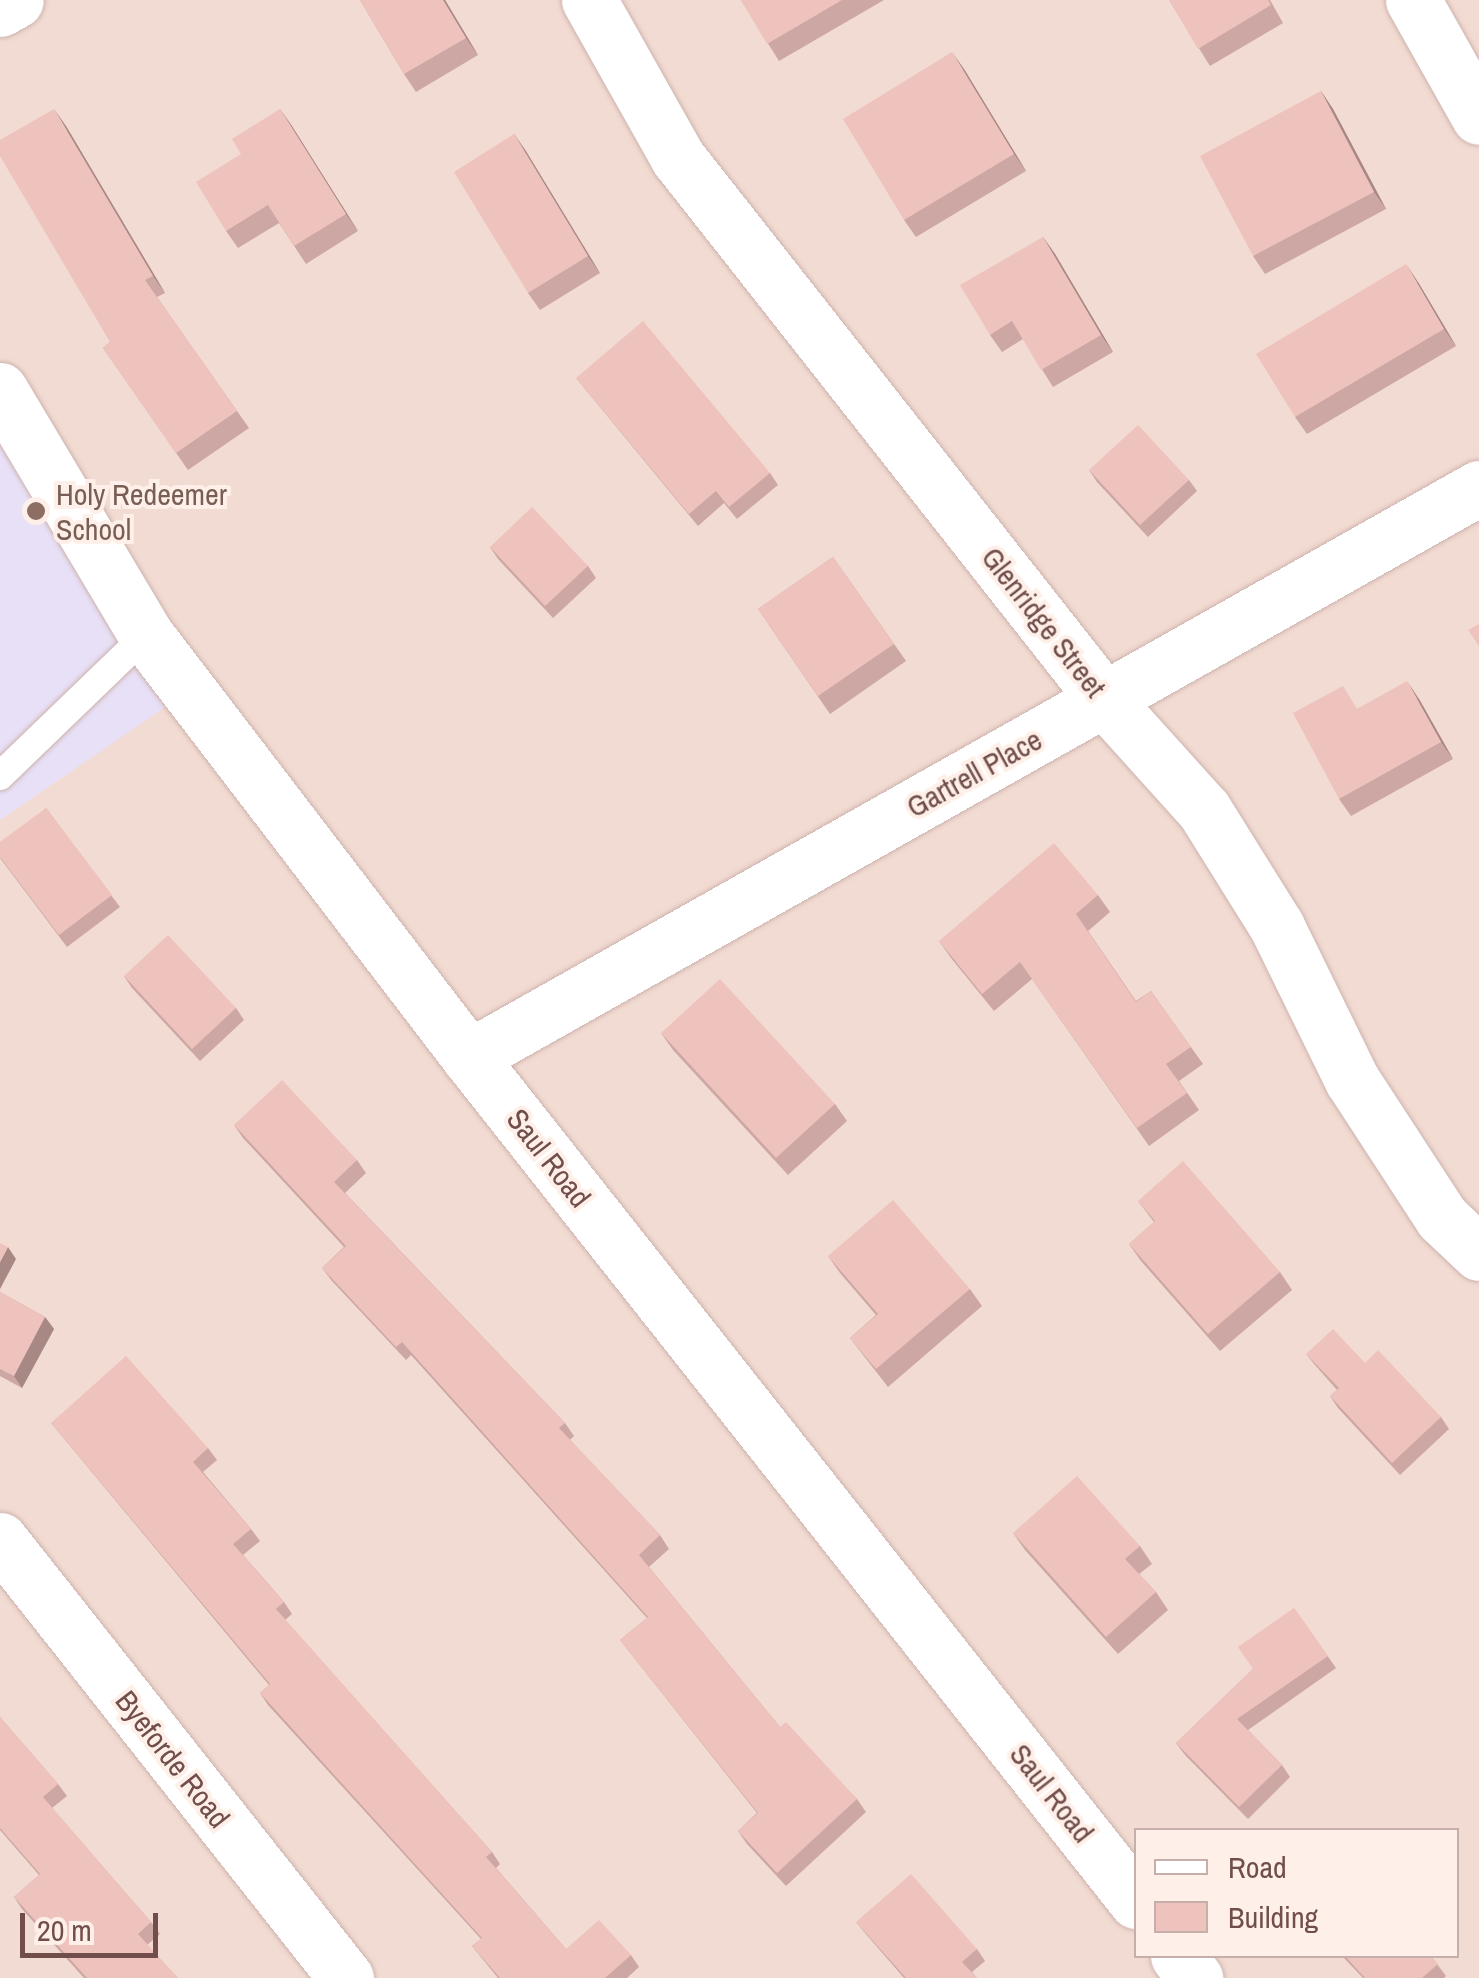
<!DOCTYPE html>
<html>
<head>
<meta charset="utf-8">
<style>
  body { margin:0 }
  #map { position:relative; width:1479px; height:1978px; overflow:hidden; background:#faebe3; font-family:"Archivo Narrow",sans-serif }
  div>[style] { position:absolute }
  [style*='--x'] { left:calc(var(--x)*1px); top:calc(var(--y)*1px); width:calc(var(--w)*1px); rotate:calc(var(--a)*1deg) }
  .residential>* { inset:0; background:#f2dbd2 }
  .education>* { inset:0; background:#e8e0f7 }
  .roads { filter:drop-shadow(0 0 2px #cdb3ae) drop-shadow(0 0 2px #cdb3ae) }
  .service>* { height:28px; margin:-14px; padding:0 14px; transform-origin:14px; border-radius:14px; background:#fff }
  .minor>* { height:55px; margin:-27.5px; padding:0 27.5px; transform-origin:27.5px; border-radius:27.5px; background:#fff }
  .wall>* { inset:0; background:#cda7a3 }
  .shaded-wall>* { inset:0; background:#a78884 }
  .building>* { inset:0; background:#eec2bd }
  .dots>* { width:28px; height:28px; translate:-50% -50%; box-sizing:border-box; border:5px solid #fef0e9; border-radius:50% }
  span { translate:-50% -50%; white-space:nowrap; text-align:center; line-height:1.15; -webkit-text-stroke:8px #fef0e9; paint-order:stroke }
  .education-label { font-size:30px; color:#785e54 }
  .left { translate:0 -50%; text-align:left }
  .street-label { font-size:30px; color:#714e4b }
  .legend { position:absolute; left:1134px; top:1828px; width:325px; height:130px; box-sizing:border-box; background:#fef0e9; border:2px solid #c6afaa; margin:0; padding:12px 18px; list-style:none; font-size:30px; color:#714e4b }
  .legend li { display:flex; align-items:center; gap:20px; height:50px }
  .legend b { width:50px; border:2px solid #c6afaa }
  .scale { position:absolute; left:20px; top:1913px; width:138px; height:45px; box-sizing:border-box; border:5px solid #714e4b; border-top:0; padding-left:12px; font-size:30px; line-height:35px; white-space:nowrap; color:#714e4b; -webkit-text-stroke:8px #fef0e9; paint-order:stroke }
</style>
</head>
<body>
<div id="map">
  <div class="residential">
    <div style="clip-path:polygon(evenodd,0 0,1479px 0,1479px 1978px,0 1978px,0 0,1136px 1830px,1456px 1830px,1456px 1956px,1136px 1956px,1136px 1830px)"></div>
  </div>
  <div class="education">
    <div style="clip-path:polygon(0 386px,189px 691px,0 820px)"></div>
  </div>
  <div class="roads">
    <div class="service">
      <div style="--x:0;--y:776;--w:203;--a:-44"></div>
    </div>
    <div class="minor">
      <div style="--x:589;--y:0;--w:181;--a:60.6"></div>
      <div style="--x:678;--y:158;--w:689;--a:51.78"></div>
      <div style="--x:1104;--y:699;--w:149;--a:48"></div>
      <div style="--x:1204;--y:810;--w:138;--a:58"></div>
      <div style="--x:1277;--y:927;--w:170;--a:63.9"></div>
      <div style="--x:1352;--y:1080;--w:165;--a:56.9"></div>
      <div style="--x:1442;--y:1218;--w:51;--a:43.4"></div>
      <div style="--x:1413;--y:0;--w:134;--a:60.6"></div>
      <div style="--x:0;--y:9;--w:18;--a:-29"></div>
      <div style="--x:0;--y:390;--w:285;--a:59.2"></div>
      <div style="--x:146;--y:635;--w:531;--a:52.57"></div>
      <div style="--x:469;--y:1057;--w:1076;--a:51.68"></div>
      <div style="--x:469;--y:1057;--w:1159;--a:-29.4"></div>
      <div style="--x:0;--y:1540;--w:558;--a:51.69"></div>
      <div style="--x:1178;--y:1956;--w:28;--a:52"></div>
    </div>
  </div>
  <div class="wall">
    <div style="clip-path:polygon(360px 0,445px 0,478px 55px,416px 92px,404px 74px)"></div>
    <div style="clip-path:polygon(741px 0,884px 0,779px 61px)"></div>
    <div style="clip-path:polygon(1169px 0,1270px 0,1283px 23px,1210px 66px)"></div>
    <div style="clip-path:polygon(964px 69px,1026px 171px,916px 237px,904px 220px)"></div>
    <div style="clip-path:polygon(1321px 91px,1333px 109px,1386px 209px,1265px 274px,1253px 256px)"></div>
    <div style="clip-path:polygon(280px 109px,358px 231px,306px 264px,279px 223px,238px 248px,226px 231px,241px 154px)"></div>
    <div style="clip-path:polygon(66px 126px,165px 293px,157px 297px,249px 428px,188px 470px,103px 348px,110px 342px)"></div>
    <div style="clip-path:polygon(514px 134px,600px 273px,540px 310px,528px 293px)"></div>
    <div style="clip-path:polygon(1043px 237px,1055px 254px,1113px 352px,1053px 387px,1023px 339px,1002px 352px,990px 335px)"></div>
    <div style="clip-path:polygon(1418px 282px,1456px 346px,1307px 434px,1295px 417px)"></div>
    <div style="clip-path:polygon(576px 378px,770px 473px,778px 485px,737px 519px,724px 503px,698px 526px)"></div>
    <div style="clip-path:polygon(1089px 470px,1189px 480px,1197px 491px,1148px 537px,1097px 482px)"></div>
    <div style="clip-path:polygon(490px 547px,588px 566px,596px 578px,553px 618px,498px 559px)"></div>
    <div style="clip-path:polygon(833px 557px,906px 661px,830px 714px,758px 609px)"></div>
    <div style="clip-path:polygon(1419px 699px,1453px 759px,1351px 816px,1339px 799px,1358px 708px)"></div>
    <div style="clip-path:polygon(46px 808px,120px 907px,67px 947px,0 858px)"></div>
    <div style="clip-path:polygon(1098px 895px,1110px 912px,1088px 931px,1136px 1001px,1151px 991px,1203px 1064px,1179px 1081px,1199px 1110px,1149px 1146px,1032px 979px,994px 1011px,951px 958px,939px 941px)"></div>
    <div style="clip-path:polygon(124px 976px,236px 1008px,244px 1020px,200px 1061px,132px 988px)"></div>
    <div style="clip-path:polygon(661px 1033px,835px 1104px,847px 1121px,788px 1175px,673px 1050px)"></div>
    <div style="clip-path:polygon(234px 1125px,357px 1160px,366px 1173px,345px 1193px,565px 1423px,574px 1436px,570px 1440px,660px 1535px,669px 1549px,649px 1567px,780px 1727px,857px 1799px,866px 1812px,786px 1886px,747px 1844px,738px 1831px,757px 1813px,620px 1640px,647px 1618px,411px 1355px,406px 1360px,332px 1281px,322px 1268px,344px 1247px,243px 1138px)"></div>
    <div style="clip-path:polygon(1138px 1201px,1280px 1272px,1292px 1290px,1220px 1351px,1141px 1261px,1129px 1244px,1154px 1222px)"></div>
    <div style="clip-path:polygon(828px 1256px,970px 1289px,982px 1306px,888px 1387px,850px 1338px,876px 1315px,840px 1273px)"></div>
    <div style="clip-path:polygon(0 1292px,45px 1317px,54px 1329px,22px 1388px,0 1376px)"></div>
    <div style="clip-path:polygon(1306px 1354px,1365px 1363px,1441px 1417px,1449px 1429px,1400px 1475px,1338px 1408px,1330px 1396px,1337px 1390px,1315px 1365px)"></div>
    <div style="clip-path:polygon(51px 1423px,208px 1448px,217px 1460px,203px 1472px,251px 1529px,260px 1541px,243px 1555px,284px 1602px,292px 1614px,285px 1620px,492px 1852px,500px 1864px,496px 1868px,566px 1949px,631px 1955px,639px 1967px,627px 1978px,498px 1978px,472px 1946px,481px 1939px,268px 1705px,260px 1693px,269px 1685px)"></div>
    <div style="clip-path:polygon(1013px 1533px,1140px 1546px,1152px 1564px,1139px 1574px,1156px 1592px,1168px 1610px,1118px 1654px,1025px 1550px)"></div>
    <div style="clip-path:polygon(1294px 1608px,1336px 1668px,1248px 1730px,1282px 1765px,1290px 1777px,1248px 1819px,1185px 1755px,1176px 1743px,1253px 1669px)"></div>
    <div style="clip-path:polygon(0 1717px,58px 1784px,67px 1796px,52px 1808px,151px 1922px,160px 1934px,147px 1945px,178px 1978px,84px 1978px,22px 1909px,14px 1897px,39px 1875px,0 1830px)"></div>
    <div style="clip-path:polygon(856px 1922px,977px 1949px,985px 1961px,972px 1972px,977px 1978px,904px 1978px,865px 1933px)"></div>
    <div style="clip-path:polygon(1342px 1956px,1431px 1956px,1446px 1976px,1444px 1978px,1363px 1978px)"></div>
  </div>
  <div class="shaded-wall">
    <div style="clip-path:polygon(443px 0,445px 0,478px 55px,466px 38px)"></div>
    <div style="clip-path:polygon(952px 52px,964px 69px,1026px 171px,1014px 154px)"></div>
    <div style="clip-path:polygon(1321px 91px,1333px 109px,1386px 209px,1374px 192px)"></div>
    <div style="clip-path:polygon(54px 109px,66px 126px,165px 293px,153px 276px)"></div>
    <div style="clip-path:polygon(280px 109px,292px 126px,358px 231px,346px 214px)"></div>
    <div style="clip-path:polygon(514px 134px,526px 151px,600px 273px,588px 256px)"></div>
    <div style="clip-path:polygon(1043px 237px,1055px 254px,1113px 352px,1101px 335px)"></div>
    <div style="clip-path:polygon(1406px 264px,1418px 282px,1456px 346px,1444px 329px)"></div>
    <div style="clip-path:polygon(1407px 681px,1419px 699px,1453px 759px,1441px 742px)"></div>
    <div style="clip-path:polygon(8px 1247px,16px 1259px,0 1289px,0 1262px)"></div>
    <div style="clip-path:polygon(45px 1317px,54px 1329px,22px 1388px,14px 1376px)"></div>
  </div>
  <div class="building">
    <div style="clip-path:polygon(360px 0,443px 0,466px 38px,404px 74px)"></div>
    <div style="clip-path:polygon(741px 0,842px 0,767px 44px)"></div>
    <div style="clip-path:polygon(1169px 0,1268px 0,1271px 5px,1198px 49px)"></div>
    <div style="clip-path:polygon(952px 52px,1014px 154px,904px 220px,843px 119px)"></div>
    <div style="clip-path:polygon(1321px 91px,1374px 192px,1253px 256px,1200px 156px)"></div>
    <div style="clip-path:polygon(54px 109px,153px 276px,145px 280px,237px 411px,176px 453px,103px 348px,110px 342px,0 156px,0 140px)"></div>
    <div style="clip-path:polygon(280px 109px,346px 214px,294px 246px,268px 205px,226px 231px,196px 182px,241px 154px,232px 139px)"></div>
    <div style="clip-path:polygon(514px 134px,588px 256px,528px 293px,454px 172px)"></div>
    <div style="clip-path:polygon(1043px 237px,1101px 335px,1041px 370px,1012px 321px,990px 335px,960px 285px)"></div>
    <div style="clip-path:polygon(1406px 264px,1444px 329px,1295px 417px,1256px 354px)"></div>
    <div style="clip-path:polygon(643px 321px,770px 473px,729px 507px,716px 491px,689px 514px,576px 378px)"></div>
    <div style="clip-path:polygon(1138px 425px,1189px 480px,1140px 525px,1089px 470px)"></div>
    <div style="clip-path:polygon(532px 507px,588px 566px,545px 606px,490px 547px)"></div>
    <div style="clip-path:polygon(833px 557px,894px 644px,818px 696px,758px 609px)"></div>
    <div style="clip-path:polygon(1479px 624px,1479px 646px,1468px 630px)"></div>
    <div style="clip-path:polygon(1407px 681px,1441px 742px,1339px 799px,1293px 713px,1343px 686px,1357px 709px)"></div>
    <div style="clip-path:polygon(46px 808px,112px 895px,59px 935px,0 857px,0 842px)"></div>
    <div style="clip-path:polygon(1054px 843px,1098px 895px,1076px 914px,1136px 1002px,1151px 991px,1191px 1047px,1166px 1064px,1187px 1093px,1137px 1128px,1020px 962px,982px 994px,939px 941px)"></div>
    <div style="clip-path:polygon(168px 935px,236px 1008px,192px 1049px,124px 976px)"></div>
    <div style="clip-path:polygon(720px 979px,835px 1104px,776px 1158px,661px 1033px)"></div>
    <div style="clip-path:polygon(282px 1080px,357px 1160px,334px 1182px,565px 1423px,559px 1428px,660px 1535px,639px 1555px,780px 1727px,786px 1722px,857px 1799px,777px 1873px,738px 1831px,758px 1813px,620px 1640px,648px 1617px,402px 1342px,396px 1347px,322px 1268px,346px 1246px,234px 1125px)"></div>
    <div style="clip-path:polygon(1183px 1161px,1280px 1272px,1208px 1334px,1129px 1244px,1155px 1221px,1138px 1201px)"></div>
    <div style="clip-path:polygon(893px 1200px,970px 1289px,876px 1369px,850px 1338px,878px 1314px,828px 1256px)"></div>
    <div style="clip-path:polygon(0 1243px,8px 1247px,0 1262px)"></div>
    <div style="clip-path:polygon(0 1292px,45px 1317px,14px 1376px,0 1369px)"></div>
    <div style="clip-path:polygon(1333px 1329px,1365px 1363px,1378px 1350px,1441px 1417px,1392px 1463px,1330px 1396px,1339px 1388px,1306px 1354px)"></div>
    <div style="clip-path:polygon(126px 1356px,208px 1448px,193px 1462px,251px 1529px,233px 1544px,284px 1602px,276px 1609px,492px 1852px,486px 1857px,566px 1949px,599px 1920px,631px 1955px,605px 1978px,500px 1978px,472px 1946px,482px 1938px,260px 1693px,270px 1684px,51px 1423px)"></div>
    <div style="clip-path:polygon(1077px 1476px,1140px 1546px,1125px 1559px,1156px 1592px,1106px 1637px,1013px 1533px)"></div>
    <div style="clip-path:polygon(1294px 1608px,1328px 1656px,1237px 1719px,1282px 1765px,1239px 1807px,1176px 1743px,1253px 1669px,1238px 1647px)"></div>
    <div style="clip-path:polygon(0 1717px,58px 1784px,43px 1797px,151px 1922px,138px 1934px,178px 1978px,87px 1978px,14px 1897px,40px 1874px,0 1828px)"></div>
    <div style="clip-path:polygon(911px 1874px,977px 1949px,962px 1962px,977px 1978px,906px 1978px,856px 1922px)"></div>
    <div style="clip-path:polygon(1345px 1956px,1431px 1956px,1438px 1964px,1422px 1978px,1365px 1978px)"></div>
  </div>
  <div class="dots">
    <div style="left:36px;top:511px;background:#8d6e63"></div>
  </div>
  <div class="education-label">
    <span class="left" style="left:56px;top:511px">Holy Redeemer<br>School</span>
  </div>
  <div class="street-label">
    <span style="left:1044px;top:622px;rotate:52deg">Glenridge Street</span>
    <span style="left:974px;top:773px;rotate:-29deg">Gartrell Place</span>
    <span style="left:549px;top:1158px;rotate:52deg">Saul Road</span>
    <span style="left:173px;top:1759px;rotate:52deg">Byeforde Road</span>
    <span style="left:1052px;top:1793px;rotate:52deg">Saul Road</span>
  </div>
  <ul class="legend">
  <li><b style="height:12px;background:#fff"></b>Road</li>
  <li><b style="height:28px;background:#eec2bd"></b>Building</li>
  </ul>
  <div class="scale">20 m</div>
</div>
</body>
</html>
